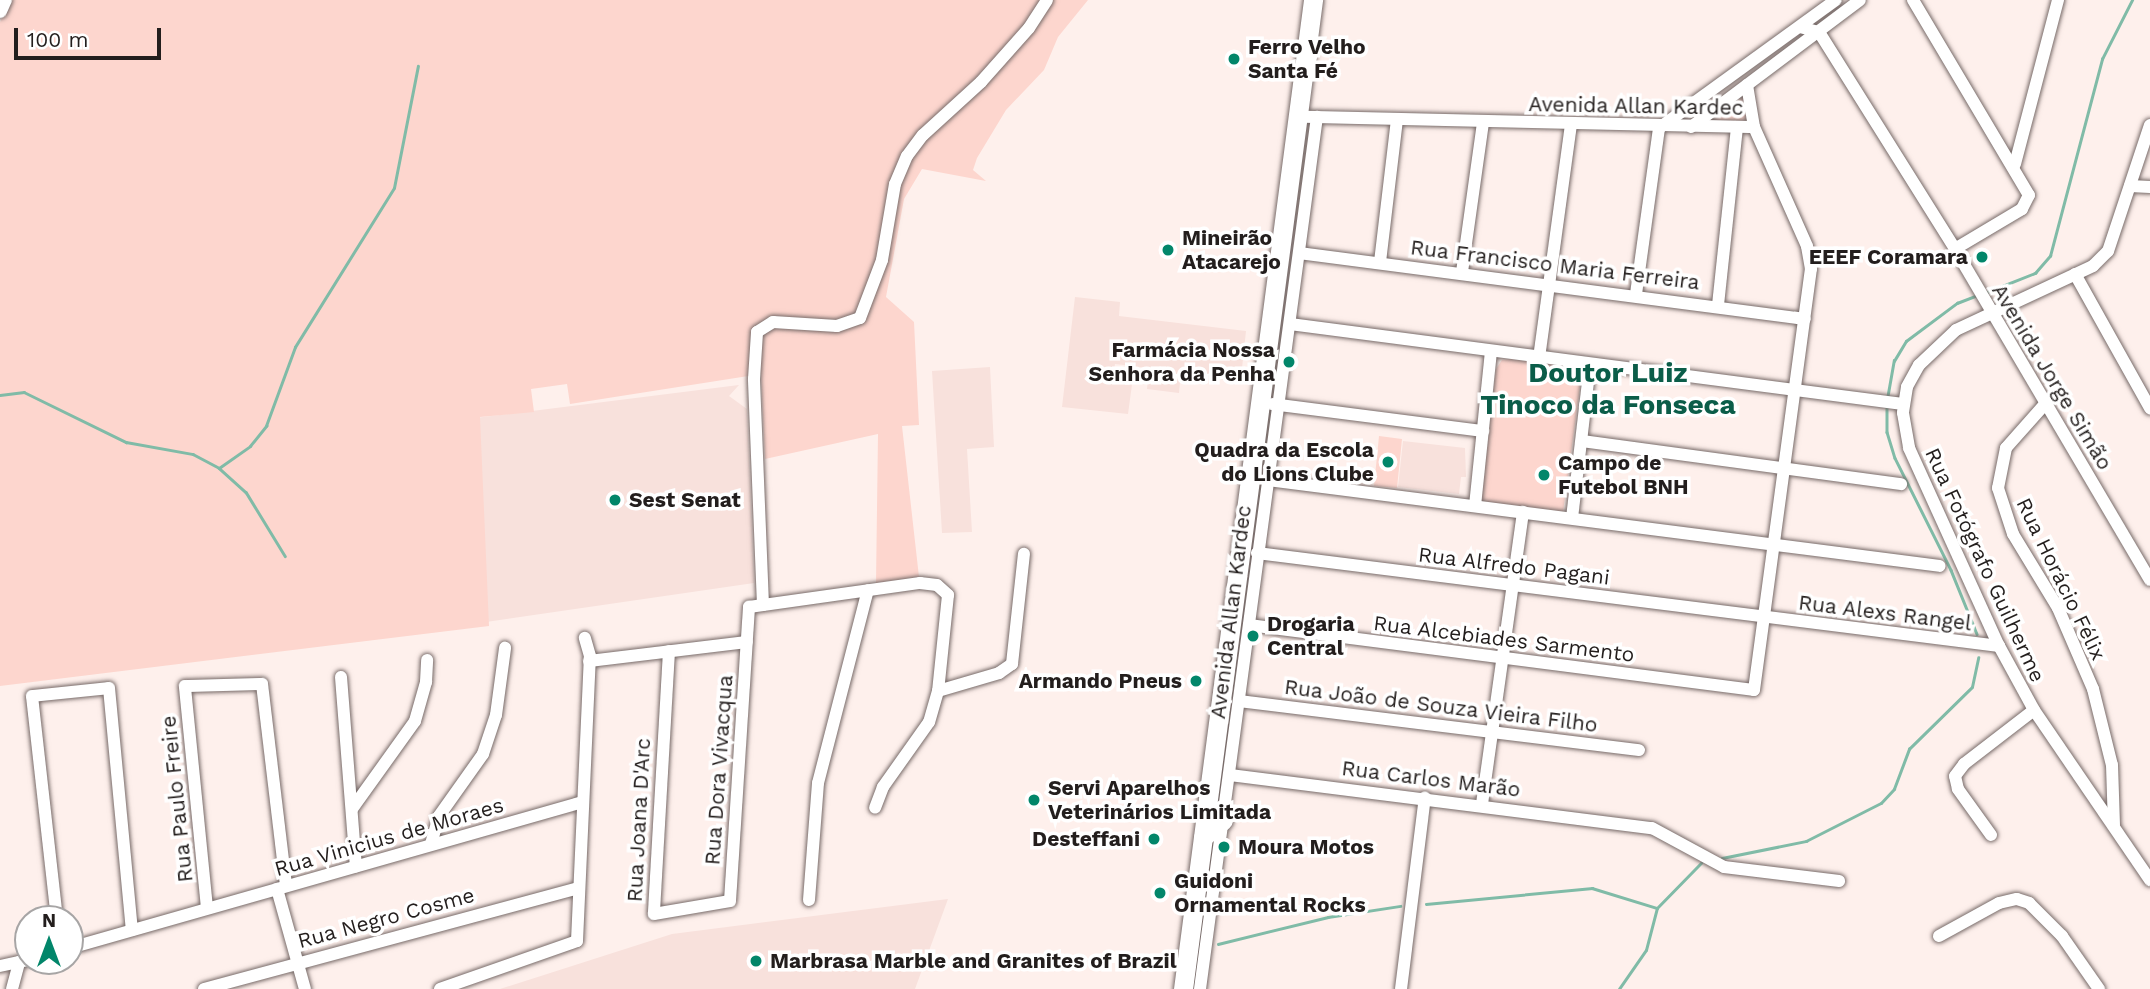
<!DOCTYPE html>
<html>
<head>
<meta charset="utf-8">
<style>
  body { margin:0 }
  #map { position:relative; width:2150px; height:989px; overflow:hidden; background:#fef0ec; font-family:"Work Sans",sans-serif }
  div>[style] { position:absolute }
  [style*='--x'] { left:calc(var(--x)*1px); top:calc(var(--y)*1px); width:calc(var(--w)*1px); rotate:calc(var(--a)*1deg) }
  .built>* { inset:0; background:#f8e1dc }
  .green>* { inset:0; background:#fdd6ce }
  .stream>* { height:2.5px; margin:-1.25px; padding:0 1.25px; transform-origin:1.25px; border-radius:1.25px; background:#80bba7 }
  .roads { filter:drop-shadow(0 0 2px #776a68) drop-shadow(0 0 2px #776a68) }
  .minor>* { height:12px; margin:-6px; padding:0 6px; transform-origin:6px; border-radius:6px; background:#fff }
  .tertiary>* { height:14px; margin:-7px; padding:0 7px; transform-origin:7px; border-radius:7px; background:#fff }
  .trunk>* { height:19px; margin:-9.5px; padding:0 9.5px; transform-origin:9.5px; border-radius:9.5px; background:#fff }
  .dots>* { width:19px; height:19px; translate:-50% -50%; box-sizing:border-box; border:4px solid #fff; border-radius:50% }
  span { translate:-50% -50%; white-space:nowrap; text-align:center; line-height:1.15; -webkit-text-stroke:7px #fff; paint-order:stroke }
  .poi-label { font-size:21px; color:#231e1d; font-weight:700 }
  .left { translate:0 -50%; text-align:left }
  .right { translate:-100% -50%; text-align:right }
  .street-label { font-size:21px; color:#231e1d }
  .district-label { font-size:28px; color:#0b5d49; font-weight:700 }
  .north { position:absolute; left:14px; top:905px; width:70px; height:70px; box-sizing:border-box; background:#fff; border:2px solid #a7a5a5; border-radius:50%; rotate:0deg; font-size:19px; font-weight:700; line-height:28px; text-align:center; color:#231e1d }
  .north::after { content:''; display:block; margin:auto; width:24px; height:32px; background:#02866a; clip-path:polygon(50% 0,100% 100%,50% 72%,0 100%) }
  .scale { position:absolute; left:14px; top:28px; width:147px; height:32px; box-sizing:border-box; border:4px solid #231e1d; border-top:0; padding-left:9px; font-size:21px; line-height:24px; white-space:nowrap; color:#231e1d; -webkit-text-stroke:5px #fff; paint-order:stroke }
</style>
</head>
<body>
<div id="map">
  <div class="built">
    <div style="clip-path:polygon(1075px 297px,1120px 302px,1119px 316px,1246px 331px,1242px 368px,1214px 365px,1214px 371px,1234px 373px,1234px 382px,1181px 371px,1179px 393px,1147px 389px,1149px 368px,1115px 364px,1113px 375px,1133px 377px,1128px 414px,1062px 407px)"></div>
    <div style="clip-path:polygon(990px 367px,994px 447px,967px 449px,972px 532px,942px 533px,932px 371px)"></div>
    <div style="clip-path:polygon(739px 385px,729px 396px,747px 409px,754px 583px,486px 622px,475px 418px)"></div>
    <div style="clip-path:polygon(1403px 441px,1465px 448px,1466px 477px,1461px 477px,1459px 494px,1398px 487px)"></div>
    <div style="clip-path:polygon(948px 899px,915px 989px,500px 989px,672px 934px)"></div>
  </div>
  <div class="green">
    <div style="clip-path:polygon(10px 0,1088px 0,1058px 37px,1044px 70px,1006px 110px,977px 158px,973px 170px,986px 181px,922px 169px,904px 199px,886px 297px,914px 322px,919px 425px,902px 426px,919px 577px,876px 583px,878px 434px,765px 459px,761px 374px,570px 404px,567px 384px,531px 389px,534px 412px,480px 417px,489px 626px,0 686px,0 22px)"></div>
    <div style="clip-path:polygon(1743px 96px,1748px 122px,1710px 121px)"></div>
    <div style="clip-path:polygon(1511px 359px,1575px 367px,1582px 372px,1563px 512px,1481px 503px,1496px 369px,1502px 360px)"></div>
    <div style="clip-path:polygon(1379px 436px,1402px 439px,1397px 488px,1374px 486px)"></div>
  </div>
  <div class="stream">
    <div style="--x:1987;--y:292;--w:52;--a:-21.6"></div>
    <div style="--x:2035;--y:273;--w:23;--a:-49"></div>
    <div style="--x:2050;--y:256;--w:204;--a:-75.2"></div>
    <div style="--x:2102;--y:59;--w:66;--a:-63"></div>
    <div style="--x:0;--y:395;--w:24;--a:-7"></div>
    <div style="--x:24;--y:392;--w:114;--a:26.1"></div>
    <div style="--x:126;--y:442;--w:68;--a:10.2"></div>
    <div style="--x:193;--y:454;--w:30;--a:28"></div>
    <div style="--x:219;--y:468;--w:36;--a:42"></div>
    <div style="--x:246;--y:492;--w:75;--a:58.6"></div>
    <div style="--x:1887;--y:399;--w:39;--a:-80"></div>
    <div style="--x:1894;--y:361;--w:23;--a:-59"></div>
    <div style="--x:1906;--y:341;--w:64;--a:-36.7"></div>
    <div style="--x:1957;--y:303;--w:22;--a:-21"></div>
    <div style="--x:1887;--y:405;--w:27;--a:90"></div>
    <div style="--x:1887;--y:432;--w:27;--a:73"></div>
    <div style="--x:1895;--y:458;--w:125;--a:63.4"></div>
    <div style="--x:1951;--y:570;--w:69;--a:67.9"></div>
    <div style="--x:219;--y:468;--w:38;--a:-35"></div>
    <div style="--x:250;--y:446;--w:26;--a:-51"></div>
    <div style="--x:266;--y:426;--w:84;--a:-69.8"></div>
    <div style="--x:295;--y:347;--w:187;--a:-58.1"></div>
    <div style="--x:394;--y:188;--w:124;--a:-78.9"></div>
    <div style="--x:1722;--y:858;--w:86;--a:-11.4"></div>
    <div style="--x:1806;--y:841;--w:84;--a:-26.9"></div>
    <div style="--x:1881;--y:803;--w:19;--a:-47"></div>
    <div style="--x:1894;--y:789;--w:43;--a:-69.4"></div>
    <div style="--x:1909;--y:749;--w:88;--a:-44.5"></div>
    <div style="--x:1972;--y:687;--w:30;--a:-78"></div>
    <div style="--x:1426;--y:904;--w:167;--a:-5.5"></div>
    <div style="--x:1592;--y:888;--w:68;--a:17.1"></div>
    <div style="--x:1218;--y:944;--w:113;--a:-13.8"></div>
    <div style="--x:1328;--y:917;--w:73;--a:-8.7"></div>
    <div style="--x:1619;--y:989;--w:47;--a:-55.3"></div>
    <div style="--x:1646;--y:950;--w:43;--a:-75.3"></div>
    <div style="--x:1657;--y:908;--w:63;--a:-45.6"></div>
  </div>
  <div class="roads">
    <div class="minor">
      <div style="--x:1913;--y:0;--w:227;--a:59.3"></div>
      <div style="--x:2029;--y:195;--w:16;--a:117"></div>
      <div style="--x:2022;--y:209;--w:78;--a:149.2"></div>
      <div style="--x:1800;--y:27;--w:20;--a:15"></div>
      <div style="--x:1819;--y:32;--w:256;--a:57.9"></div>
      <div style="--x:1955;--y:249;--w:384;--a:59.5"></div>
      <div style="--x:1747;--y:85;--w:43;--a:80.5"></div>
      <div style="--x:2150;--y:125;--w:133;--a:108.4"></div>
      <div style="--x:2108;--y:251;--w:21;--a:135"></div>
      <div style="--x:2093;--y:266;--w:151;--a:155"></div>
      <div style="--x:1956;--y:330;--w:51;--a:136.6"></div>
      <div style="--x:1919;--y:365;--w:25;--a:119"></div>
      <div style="--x:1907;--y:387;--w:26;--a:99"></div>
      <div style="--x:1903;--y:413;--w:36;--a:80"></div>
      <div style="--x:1909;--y:448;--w:217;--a:65.6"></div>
      <div style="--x:1999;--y:646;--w:73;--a:61.3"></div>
      <div style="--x:2034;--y:710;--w:206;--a:55.7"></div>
      <div style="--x:1691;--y:127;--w:211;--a:-36.9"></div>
      <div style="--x:2015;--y:164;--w:170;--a:-75.3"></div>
      <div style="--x:2130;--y:186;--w:20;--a:3"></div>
      <div style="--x:1299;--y:253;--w:510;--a:7.43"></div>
      <div style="--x:1380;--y:262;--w:143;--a:-83.2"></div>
      <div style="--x:1462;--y:272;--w:151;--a:-82"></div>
      <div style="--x:2075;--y:274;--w:154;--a:60.8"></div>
      <div style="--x:1636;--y:294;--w:168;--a:-82.1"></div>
      <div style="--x:1659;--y:128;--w:218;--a:-35.9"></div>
      <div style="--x:1718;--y:305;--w:179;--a:-83.9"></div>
      <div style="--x:1290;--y:324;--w:618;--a:7.44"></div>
      <div style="--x:1539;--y:358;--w:235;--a:-82.2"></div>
      <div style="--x:1272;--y:404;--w:213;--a:7.3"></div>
      <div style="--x:2045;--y:404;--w:59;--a:131.6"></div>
      <div style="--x:2006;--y:448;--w:41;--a:101.3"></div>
      <div style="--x:1998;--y:488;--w:48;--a:71.9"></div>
      <div style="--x:2013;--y:534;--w:87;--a:58.7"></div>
      <div style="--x:2058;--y:608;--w:88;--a:66.6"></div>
      <div style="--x:2093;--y:689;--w:78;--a:76"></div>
      <div style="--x:2112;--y:765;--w:60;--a:88.1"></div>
      <div style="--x:1582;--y:441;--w:322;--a:7.7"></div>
      <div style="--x:1268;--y:480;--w:677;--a:7.29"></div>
      <div style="--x:1475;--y:506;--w:155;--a:-84.1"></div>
      <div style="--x:1572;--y:518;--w:155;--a:-83.3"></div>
      <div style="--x:1257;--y:553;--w:748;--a:7.14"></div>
      <div style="--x:763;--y:605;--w:226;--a:-92.3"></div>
      <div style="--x:754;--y:379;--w:47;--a:-86.3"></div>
      <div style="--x:757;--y:332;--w:19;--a:-32"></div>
      <div style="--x:773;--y:322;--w:64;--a:3.6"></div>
      <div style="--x:837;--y:326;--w:24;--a:-19"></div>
      <div style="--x:860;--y:318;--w:62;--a:-69.2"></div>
      <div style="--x:882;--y:260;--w:77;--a:-80.3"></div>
      <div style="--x:895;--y:184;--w:30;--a:-67"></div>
      <div style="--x:907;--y:156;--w:26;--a:-53"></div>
      <div style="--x:923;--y:135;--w:79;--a:-42.4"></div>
      <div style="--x:981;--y:82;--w:72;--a:-48.4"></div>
      <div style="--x:1029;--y:28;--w:33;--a:-57"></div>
      <div style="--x:1249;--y:625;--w:509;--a:7.33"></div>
      <div style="--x:1754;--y:690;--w:425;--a:-82.3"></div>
      <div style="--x:1811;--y:269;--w:23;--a:-100"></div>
      <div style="--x:1807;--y:246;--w:130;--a:-114"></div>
      <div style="--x:1754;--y:127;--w:455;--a:-178.7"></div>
      <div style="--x:669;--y:651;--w:263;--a:93.3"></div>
      <div style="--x:654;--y:914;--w:77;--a:-9.7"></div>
      <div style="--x:730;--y:901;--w:295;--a:-86.3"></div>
      <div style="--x:749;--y:607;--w:173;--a:-8"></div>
      <div style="--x:920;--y:583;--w:17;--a:7"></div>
      <div style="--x:937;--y:585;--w:15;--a:42"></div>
      <div style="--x:948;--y:595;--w:97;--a:95.9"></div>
      <div style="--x:938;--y:691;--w:32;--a:106"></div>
      <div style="--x:929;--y:722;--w:80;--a:125.3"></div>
      <div style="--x:883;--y:787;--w:22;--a:111"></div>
      <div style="--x:589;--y:661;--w:159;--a:-6.9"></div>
      <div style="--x:341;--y:677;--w:190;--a:85.5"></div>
      <div style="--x:938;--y:691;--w:64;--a:-16.4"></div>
      <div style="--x:999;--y:673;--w:16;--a:-35"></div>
      <div style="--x:1012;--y:664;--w:111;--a:-83.8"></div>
      <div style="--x:1239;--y:701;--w:403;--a:7"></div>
      <div style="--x:1230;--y:775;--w:425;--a:7.2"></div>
      <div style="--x:1652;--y:828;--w:82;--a:28.4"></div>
      <div style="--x:1724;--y:867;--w:116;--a:6.9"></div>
      <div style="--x:1482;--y:804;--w:295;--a:-82"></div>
      <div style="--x:352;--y:809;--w:108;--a:-54.4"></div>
      <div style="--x:415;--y:721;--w:41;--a:-74.2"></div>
      <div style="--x:426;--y:682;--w:22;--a:-87"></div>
      <div style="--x:1991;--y:835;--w:57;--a:-125.7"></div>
      <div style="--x:1958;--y:789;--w:13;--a:-103"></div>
      <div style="--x:1955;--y:776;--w:15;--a:-53"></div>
      <div style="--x:1964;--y:764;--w:88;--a:-37.6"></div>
      <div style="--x:431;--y:844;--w:29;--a:-74"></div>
      <div style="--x:439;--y:816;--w:76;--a:-54.6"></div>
      <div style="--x:483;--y:754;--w:41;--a:-71.6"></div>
      <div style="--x:496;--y:715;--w:68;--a:-82.3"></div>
      <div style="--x:277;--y:889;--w:104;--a:74.4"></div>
      <div style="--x:809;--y:900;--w:117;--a:-85.6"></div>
      <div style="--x:818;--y:783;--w:199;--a:-75.5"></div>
      <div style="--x:207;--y:908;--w:223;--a:-95.7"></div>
      <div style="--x:185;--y:686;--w:77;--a:-1.5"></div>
      <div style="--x:262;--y:684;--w:203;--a:83.2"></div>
      <div style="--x:57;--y:919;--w:224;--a:-96.4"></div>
      <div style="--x:32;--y:696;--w:77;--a:-5.9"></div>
      <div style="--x:109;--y:688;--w:243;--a:84.6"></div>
      <div style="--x:1939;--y:936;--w:68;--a:-28.8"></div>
      <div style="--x:1999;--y:903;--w:18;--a:-13"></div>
      <div style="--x:2017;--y:899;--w:13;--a:18"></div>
      <div style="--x:2029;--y:903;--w:47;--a:45"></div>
      <div style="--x:2062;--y:936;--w:65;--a:55.1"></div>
      <div style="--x:70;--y:948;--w:533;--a:-15.89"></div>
      <div style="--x:0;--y:966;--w:29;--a:-12"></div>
      <div style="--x:12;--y:989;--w:28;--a:-75"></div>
      <div style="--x:204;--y:989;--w:388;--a:-15.1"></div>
      <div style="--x:440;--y:989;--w:145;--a:-19.3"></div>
      <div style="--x:577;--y:941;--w:285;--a:-87.4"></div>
      <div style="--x:590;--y:656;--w:19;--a:-106"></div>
      <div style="--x:1200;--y:989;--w:880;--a:-82.36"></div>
      <div style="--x:1401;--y:989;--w:193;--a:-82.9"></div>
    </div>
    <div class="tertiary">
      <div style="--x:0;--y:11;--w:12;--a:-66"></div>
    </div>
    <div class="trunk">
      <div style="--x:1203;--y:837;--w:26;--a:-40"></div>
      <div style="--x:1183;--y:989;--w:998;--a:-82.51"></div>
    </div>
  </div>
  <div class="dots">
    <div style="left:1234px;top:59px;background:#02866a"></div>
    <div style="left:1168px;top:250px;background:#02866a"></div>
    <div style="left:1982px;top:257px;background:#02866a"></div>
    <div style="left:1289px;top:362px;background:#02866a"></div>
    <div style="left:1388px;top:462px;background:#02866a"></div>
    <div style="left:1544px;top:475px;background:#02866a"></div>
    <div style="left:615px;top:500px;background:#02866a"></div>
    <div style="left:1253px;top:636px;background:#02866a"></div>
    <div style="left:1196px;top:681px;background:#02866a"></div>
    <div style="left:1034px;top:800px;background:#02866a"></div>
    <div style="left:1154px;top:839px;background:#02866a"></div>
    <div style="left:1224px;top:847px;background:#02866a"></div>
    <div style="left:1160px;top:893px;background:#02866a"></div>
    <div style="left:756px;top:961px;background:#02866a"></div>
  </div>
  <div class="poi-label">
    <span class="left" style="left:1248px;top:59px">Ferro Velho<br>Santa Fé</span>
    <span class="left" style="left:1182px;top:250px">Mineirão<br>Atacarejo</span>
    <span class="right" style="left:1968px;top:257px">EEEF Coramara</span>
    <span class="right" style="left:1275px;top:362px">Farmácia Nossa<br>Senhora da Penha</span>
    <span class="right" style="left:1374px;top:462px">Quadra da Escola<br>do Lions Clube</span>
    <span class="left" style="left:1558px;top:475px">Campo de<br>Futebol BNH</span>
    <span class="left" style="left:629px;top:500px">Sest Senat</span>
    <span class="left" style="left:1267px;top:636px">Drogaria<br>Central</span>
    <span class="right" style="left:1182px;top:681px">Armando Pneus</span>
    <span class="left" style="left:1048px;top:800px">Servi Aparelhos<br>Veterinários Limitada</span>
    <span class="right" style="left:1140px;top:839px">Desteffani</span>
    <span class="left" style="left:1238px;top:847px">Moura Motos</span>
    <span class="left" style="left:1174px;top:893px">Guidoni<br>Ornamental Rocks</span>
    <span class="left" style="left:770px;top:961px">Marbrasa Marble and Granites of Brazil</span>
  </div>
  <div class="street-label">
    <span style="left:1636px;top:106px;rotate:1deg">Avenida Allan Kardec</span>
    <span style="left:1555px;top:265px;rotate:7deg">Rua Francisco Maria Ferreira</span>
    <span style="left:2052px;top:377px;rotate:59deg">Avenida Jorge Simão</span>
    <span style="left:1985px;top:565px;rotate:65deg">Rua Fotógrafo Guilherme</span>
    <span style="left:1514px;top:566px;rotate:7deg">Rua Alfredo Pagani</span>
    <span style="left:2061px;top:579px;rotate:64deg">Rua Horácio Félix</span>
    <span style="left:1231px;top:612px;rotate:-83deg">Avenida Allan Kardec</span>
    <span style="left:1885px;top:613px;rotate:7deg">Rua Alexs Rangel</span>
    <span style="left:1504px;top:639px;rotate:7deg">Rua Alcebiades Sarmento</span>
    <span style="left:1441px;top:706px;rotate:7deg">Rua João de Souza Vieira Filho</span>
    <span style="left:719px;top:770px;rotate:-86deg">Rua Dora Vivacqua</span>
    <span style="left:1431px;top:779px;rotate:7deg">Rua Carlos Marão</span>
    <span style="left:177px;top:799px;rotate:-96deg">Rua Paulo Freire</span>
    <span style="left:639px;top:820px;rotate:-87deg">Rua Joana D'Arc</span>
    <span style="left:389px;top:837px;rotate:-16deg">Rua Vinicius de Moraes</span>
    <span style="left:386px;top:918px;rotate:-15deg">Rua Negro Cosme</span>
  </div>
  <div class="district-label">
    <span style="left:1608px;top:389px">Doutor Luiz<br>Tinoco da Fonseca</span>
  </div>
  <div class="north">N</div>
  <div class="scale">100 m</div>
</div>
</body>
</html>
